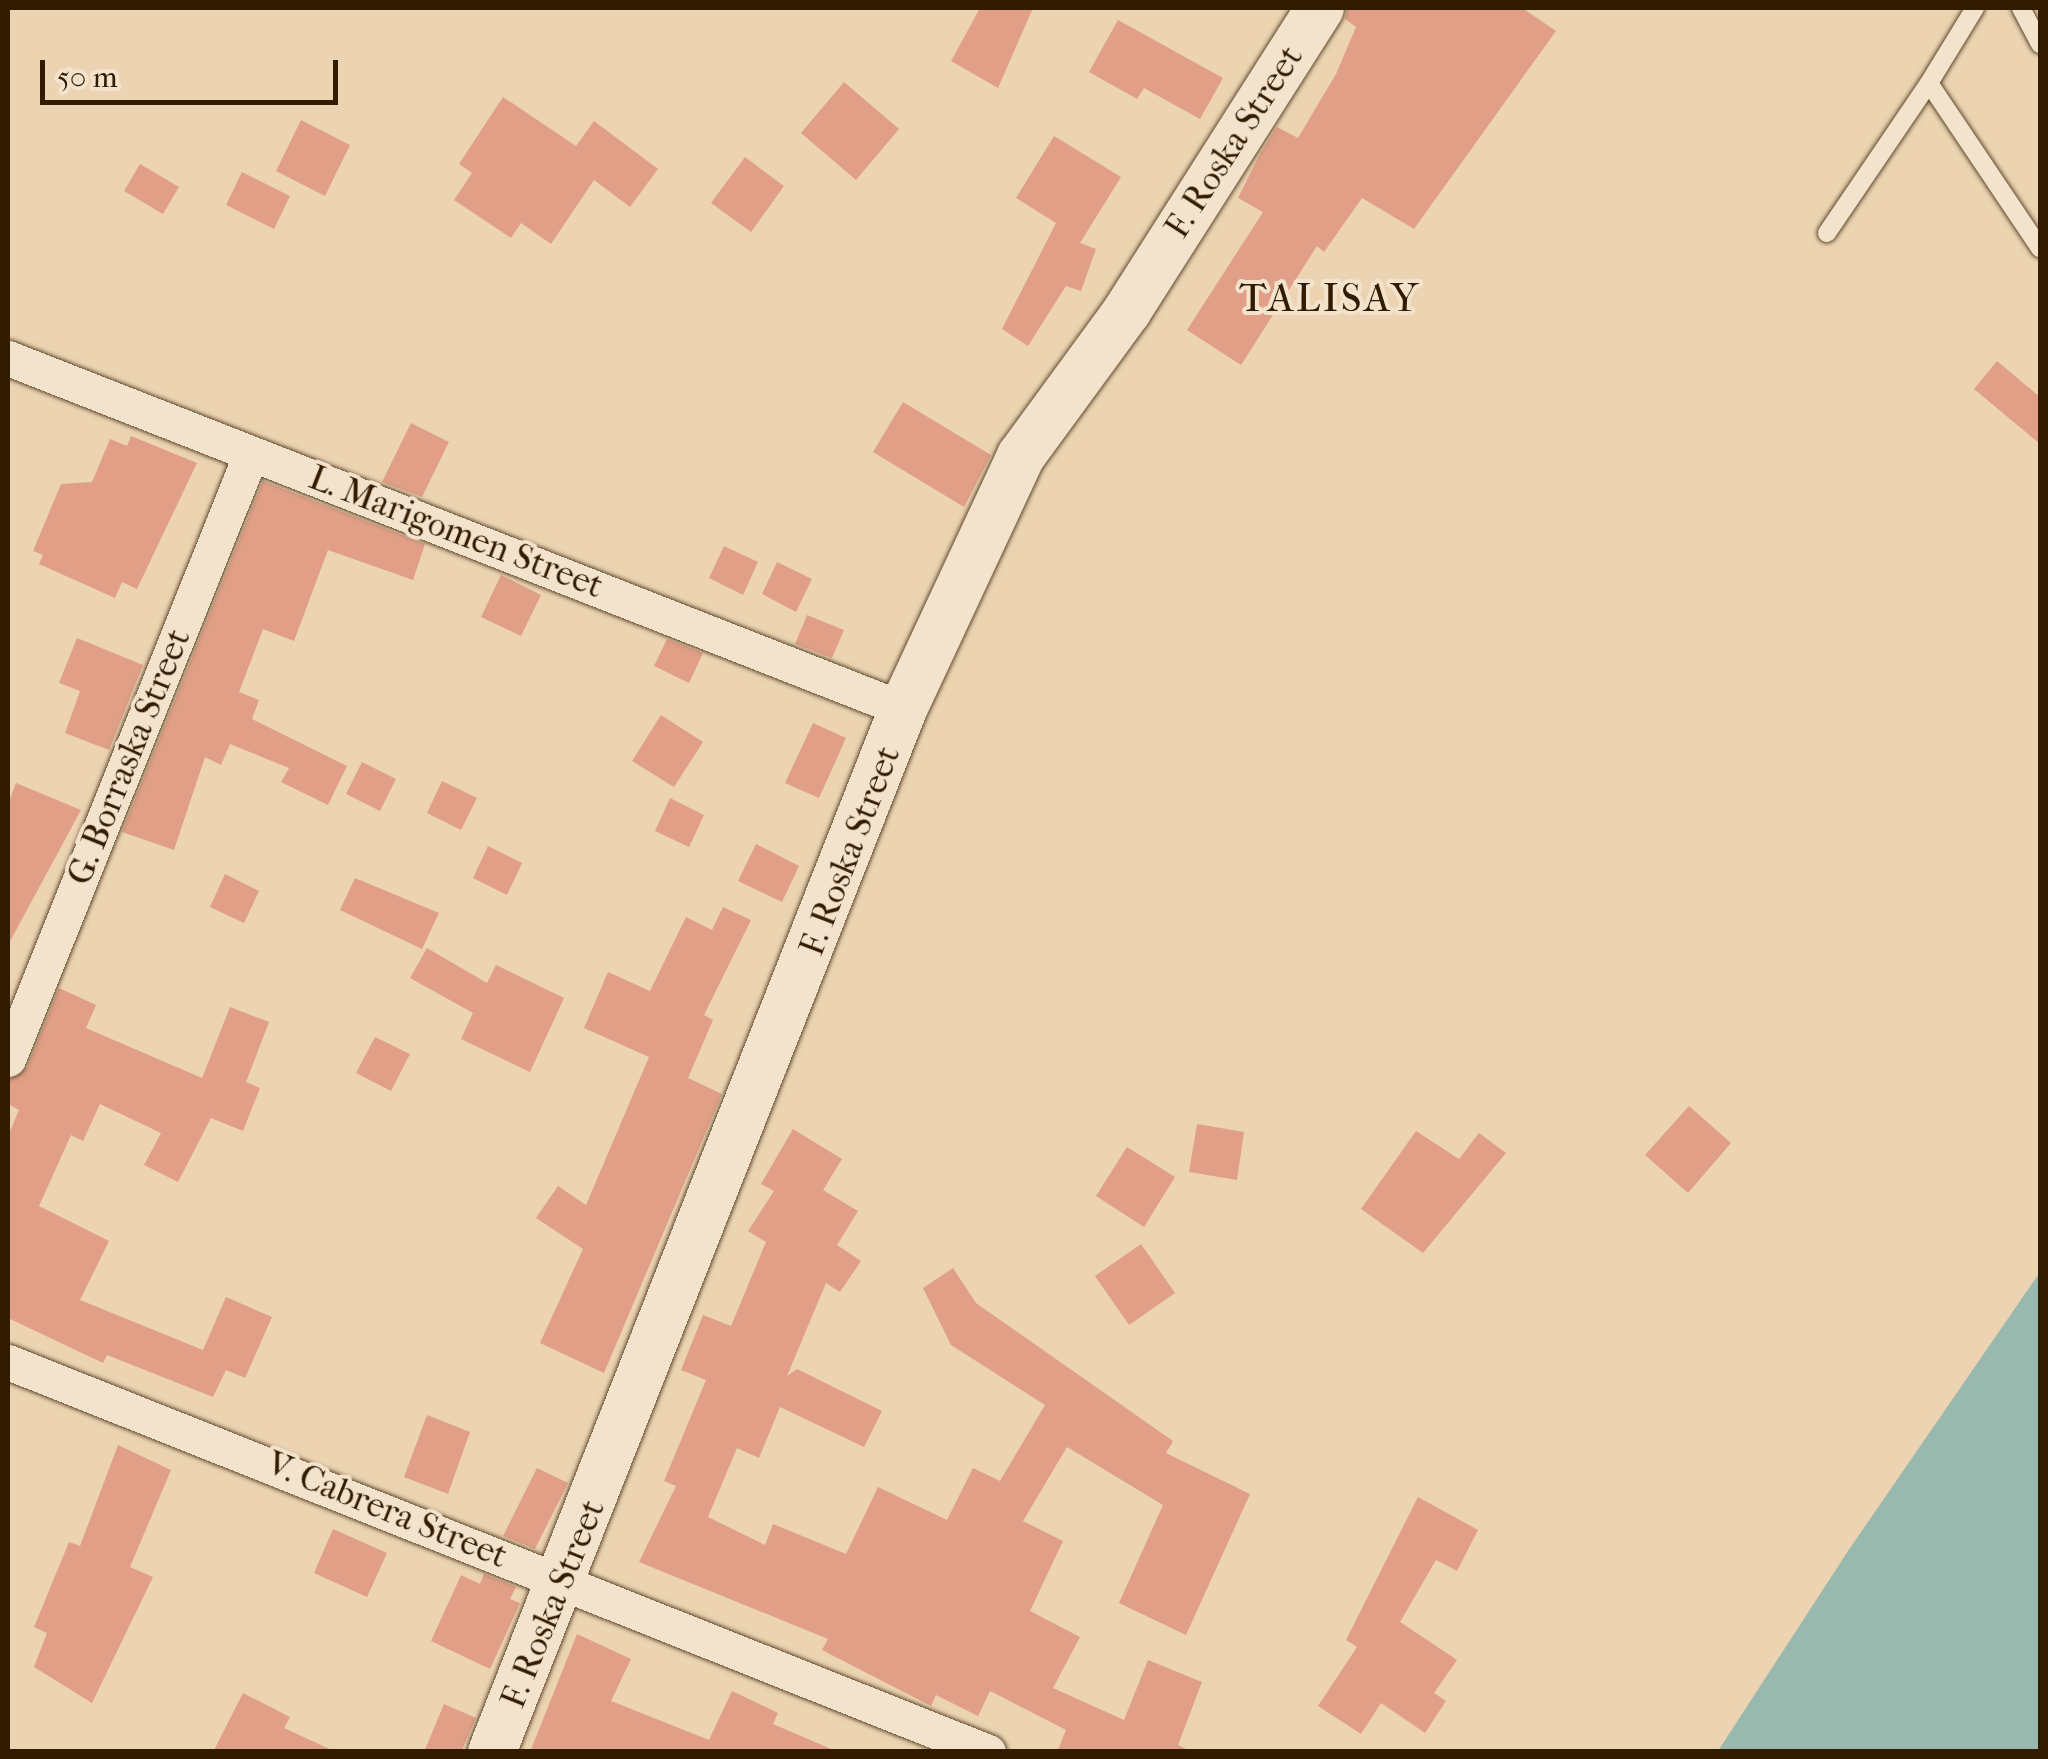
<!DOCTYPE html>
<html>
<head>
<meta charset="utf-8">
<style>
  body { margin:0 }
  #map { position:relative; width:2048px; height:1759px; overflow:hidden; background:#ecd4b2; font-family:"IM FELL French Canon",serif }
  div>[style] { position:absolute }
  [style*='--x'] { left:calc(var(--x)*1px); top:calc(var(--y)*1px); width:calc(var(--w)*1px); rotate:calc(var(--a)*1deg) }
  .water>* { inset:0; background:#99b8ae }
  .building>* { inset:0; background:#e09f86 }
  .roads { filter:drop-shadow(0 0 2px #604a2d) drop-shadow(0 0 2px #604a2d) }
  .service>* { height:18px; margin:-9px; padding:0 9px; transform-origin:9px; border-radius:9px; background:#f3e3cd }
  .minor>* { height:35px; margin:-17.5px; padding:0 17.5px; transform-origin:17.5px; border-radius:17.5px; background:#f3e3cd }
  .secondary>* { height:48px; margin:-24px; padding:0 24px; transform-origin:24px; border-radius:24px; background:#f3e3cd }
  span { translate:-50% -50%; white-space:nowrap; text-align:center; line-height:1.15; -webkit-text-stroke:8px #f3e3cd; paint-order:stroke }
  .street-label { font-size:35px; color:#321c01 }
  .quarter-label { font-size:40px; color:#321c01; letter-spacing:2.5px }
  .frame { position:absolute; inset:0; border:10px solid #321c01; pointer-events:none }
  .scale { position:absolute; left:40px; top:60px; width:298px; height:45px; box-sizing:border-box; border:5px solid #321c01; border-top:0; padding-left:12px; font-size:30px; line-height:35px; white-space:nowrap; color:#321c01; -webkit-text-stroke:8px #f3e3cd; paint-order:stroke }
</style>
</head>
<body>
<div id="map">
  <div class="water">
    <div style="clip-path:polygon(2040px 1272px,2040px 1751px,1718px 1751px,1848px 1551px)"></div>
  </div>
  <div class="building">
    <div style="clip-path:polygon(980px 8px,1033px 8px,998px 88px,951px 61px)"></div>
    <div style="clip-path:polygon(1347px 8px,1522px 8px,1556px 31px,1414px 229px,1362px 198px,1324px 252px,1317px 246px,1241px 365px,1187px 330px,1263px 212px,1238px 198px,1260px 154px,1277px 127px,1298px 138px,1336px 74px,1356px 27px,1345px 19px)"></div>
    <div style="clip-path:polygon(1118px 20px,1223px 78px,1200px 119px,1144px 88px,1137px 99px,1089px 72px)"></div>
    <div style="clip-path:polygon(844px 82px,899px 129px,856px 180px,801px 133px)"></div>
    <div style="clip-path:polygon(503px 97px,576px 146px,594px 121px,658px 169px,630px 207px,594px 180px,551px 244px,521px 223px,511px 238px,454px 200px,472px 173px,459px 164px)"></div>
    <div style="clip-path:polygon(301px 120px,350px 145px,325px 196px,276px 171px)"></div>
    <div style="clip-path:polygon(1054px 136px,1121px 177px,1080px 243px,1096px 249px,1081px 291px,1066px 286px,1028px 346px,1002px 329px,1056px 223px,1016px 198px)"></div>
    <div style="clip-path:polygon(745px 157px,784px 186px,751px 232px,711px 203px)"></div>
    <div style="clip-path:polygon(140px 164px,179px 187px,163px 214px,124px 191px)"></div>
    <div style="clip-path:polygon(242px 172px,290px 196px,274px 229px,226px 205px)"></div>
    <div style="clip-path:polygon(1997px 361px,2040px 397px,2040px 444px,1974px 389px)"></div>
    <div style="clip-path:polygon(903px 402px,991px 455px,964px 507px,873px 452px)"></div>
    <div style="clip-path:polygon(411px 423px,449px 442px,422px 497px,382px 482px)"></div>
    <div style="clip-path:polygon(131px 436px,197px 463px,137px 589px,122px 582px,115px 598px,39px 564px,43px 555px,33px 551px,61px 484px,92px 482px,110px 439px,127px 446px)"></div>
    <div style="clip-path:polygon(263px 481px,425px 544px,413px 580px,328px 550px,294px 641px,263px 629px,239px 692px,259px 700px,252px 719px,347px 766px,328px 805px,281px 782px,289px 768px,230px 744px,221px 765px,205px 757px,174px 850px,122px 832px)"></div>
    <div style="clip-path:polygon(724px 546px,758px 562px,743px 595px,709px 578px)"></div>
    <div style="clip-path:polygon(777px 562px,812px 579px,796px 612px,762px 594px)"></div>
    <div style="clip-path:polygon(501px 575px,541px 595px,521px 636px,481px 617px)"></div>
    <div style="clip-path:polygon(807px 615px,844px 630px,832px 658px,795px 644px)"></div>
    <div style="clip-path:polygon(77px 638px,143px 665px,109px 750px,65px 733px,80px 691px,59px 683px)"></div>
    <div style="clip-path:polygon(667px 639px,703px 653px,689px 683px,654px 666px)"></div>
    <div style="clip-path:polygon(661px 715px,703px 742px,674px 787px,632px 761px)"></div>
    <div style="clip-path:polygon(813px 723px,846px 738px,819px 798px,785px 783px)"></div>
    <div style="clip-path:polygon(362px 762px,396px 779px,380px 811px,346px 794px)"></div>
    <div style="clip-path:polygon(442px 781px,477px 798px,461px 830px,427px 813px)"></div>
    <div style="clip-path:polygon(16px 783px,81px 810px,8px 945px,8px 804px)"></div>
    <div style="clip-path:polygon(670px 798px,704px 815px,689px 847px,655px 831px)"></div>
    <div style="clip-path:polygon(756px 844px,799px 866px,782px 902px,738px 881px)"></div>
    <div style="clip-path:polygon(488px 846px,522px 863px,507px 895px,473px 878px)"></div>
    <div style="clip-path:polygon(225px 874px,259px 891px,244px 923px,210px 907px)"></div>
    <div style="clip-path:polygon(355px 878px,439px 913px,422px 949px,340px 910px)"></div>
    <div style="clip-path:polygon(723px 907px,751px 920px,704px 1015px,713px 1020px,688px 1078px,722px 1094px,604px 1373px,540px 1343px,583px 1249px,536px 1218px,558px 1186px,586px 1205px,649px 1057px,584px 1028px,608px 972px,650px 991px,686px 917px,712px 930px)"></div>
    <div style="clip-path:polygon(427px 948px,487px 983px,496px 965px,564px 998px,530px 1072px,461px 1039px,473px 1013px,410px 978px)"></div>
    <div style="clip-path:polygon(59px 988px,96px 1005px,86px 1028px,202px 1078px,230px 1007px,269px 1022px,246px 1082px,260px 1088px,243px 1131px,211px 1118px,178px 1182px,144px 1165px,161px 1133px,100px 1104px,83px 1141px,71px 1135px,39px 1206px,109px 1241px,80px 1300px,203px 1350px,226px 1297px,272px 1317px,245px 1378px,226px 1370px,213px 1397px,107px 1355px,103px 1363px,8px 1318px,8px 1136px,19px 1110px,8px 1104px,8px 1080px,27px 1068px)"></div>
    <div style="clip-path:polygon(375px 1037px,410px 1054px,391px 1091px,356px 1073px)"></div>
    <div style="clip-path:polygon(1689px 1106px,1731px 1143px,1688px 1193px,1645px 1155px)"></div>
    <div style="clip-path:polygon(1197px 1124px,1244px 1132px,1237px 1180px,1189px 1172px)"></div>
    <div style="clip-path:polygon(793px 1129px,842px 1159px,823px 1190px,858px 1211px,837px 1245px,861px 1261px,840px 1292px,826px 1283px,787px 1376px,797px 1369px,882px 1411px,864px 1447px,780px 1407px,759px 1458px,737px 1448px,708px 1517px,765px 1545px,773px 1524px,846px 1554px,878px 1487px,947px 1520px,973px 1468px,1000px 1481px,1045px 1405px,951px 1345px,923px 1288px,953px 1268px,976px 1303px,1173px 1441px,1166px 1453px,1250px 1494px,1186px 1635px,1119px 1603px,1163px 1505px,1067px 1447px,1023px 1521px,1063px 1541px,1030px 1611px,1080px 1637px,1053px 1688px,1124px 1720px,1148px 1660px,1202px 1682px,1178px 1745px,1192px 1752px,1057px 1752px,1066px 1730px,990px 1691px,978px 1716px,936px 1695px,931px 1706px,822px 1650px,828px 1639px,639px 1562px,676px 1486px,664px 1481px,706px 1380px,681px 1370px,703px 1315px,731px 1326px,766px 1242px,748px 1231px,774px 1191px,761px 1184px)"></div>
    <div style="clip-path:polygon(1416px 1131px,1459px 1159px,1479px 1133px,1506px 1153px,1423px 1253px,1361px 1209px)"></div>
    <div style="clip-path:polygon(1127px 1147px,1175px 1177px,1144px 1227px,1096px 1196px)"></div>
    <div style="clip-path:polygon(1141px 1244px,1175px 1293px,1129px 1325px,1095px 1276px)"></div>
    <div style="clip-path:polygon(427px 1415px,470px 1432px,448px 1494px,404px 1477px)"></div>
    <div style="clip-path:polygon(118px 1445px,171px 1470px,130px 1567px,153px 1577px,92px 1703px,34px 1667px,47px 1633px,34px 1627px,69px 1542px,80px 1546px)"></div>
    <div style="clip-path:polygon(537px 1468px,568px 1483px,535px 1549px,503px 1536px)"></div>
    <div style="clip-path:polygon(1418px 1497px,1478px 1530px,1457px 1571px,1436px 1560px,1400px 1622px,1457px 1660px,1434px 1693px,1446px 1701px,1425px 1733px,1381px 1703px,1361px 1734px,1318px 1706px,1357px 1647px,1346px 1640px)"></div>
    <div style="clip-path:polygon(333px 1529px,387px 1553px,367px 1597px,314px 1573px)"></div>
    <div style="clip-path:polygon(484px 1574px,516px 1587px,510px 1599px,520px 1603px,490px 1669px,431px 1641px,461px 1575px,480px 1584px)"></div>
    <div style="clip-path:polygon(577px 1634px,631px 1659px,611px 1701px,709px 1740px,732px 1691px,778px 1713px,773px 1724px,838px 1752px,530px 1752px)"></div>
    <div style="clip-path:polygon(243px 1693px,290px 1717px,284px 1728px,336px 1752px,213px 1752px)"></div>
    <div style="clip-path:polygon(444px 1704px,476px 1718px,461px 1752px,424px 1752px)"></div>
  </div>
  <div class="roads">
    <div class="service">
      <div style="--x:1975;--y:8;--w:88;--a:121.5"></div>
      <div style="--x:1929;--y:83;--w:199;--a:56.1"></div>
      <div style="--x:2021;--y:8;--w:41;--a:62.2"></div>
      <div style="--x:1827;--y:233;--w:181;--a:-55.8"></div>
    </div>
    <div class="minor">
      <div style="--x:8;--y:358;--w:961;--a:21.41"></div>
      <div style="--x:8;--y:1059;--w:650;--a:-68.13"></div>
      <div style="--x:8;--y:1362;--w:1055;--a:21.7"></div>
    </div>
    <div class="secondary">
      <div style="--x:492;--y:1752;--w:1121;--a:-68.49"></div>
      <div style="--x:903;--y:709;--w:279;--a:-65"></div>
      <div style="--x:1021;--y:456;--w:180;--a:-53.8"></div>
      <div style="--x:1127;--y:311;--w:359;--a:-57.5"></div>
    </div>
  </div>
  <div class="street-label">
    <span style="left:1234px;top:142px;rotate:-57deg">F. Roska Street</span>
    <span style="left:456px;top:532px;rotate:21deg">L. Marigomen Street</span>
    <span style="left:129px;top:757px;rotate:-68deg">G. Borraska Street</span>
    <span style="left:850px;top:851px;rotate:-69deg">F. Roska Street</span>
    <span style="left:387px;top:1510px;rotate:22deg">V. Cabrera Street</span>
    <span style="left:553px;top:1604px;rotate:-68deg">F. Roska Street</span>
  </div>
  <div class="quarter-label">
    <span style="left:1330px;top:298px">TALISAY</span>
  </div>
  <div class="frame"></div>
  <div class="scale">50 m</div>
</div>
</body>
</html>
